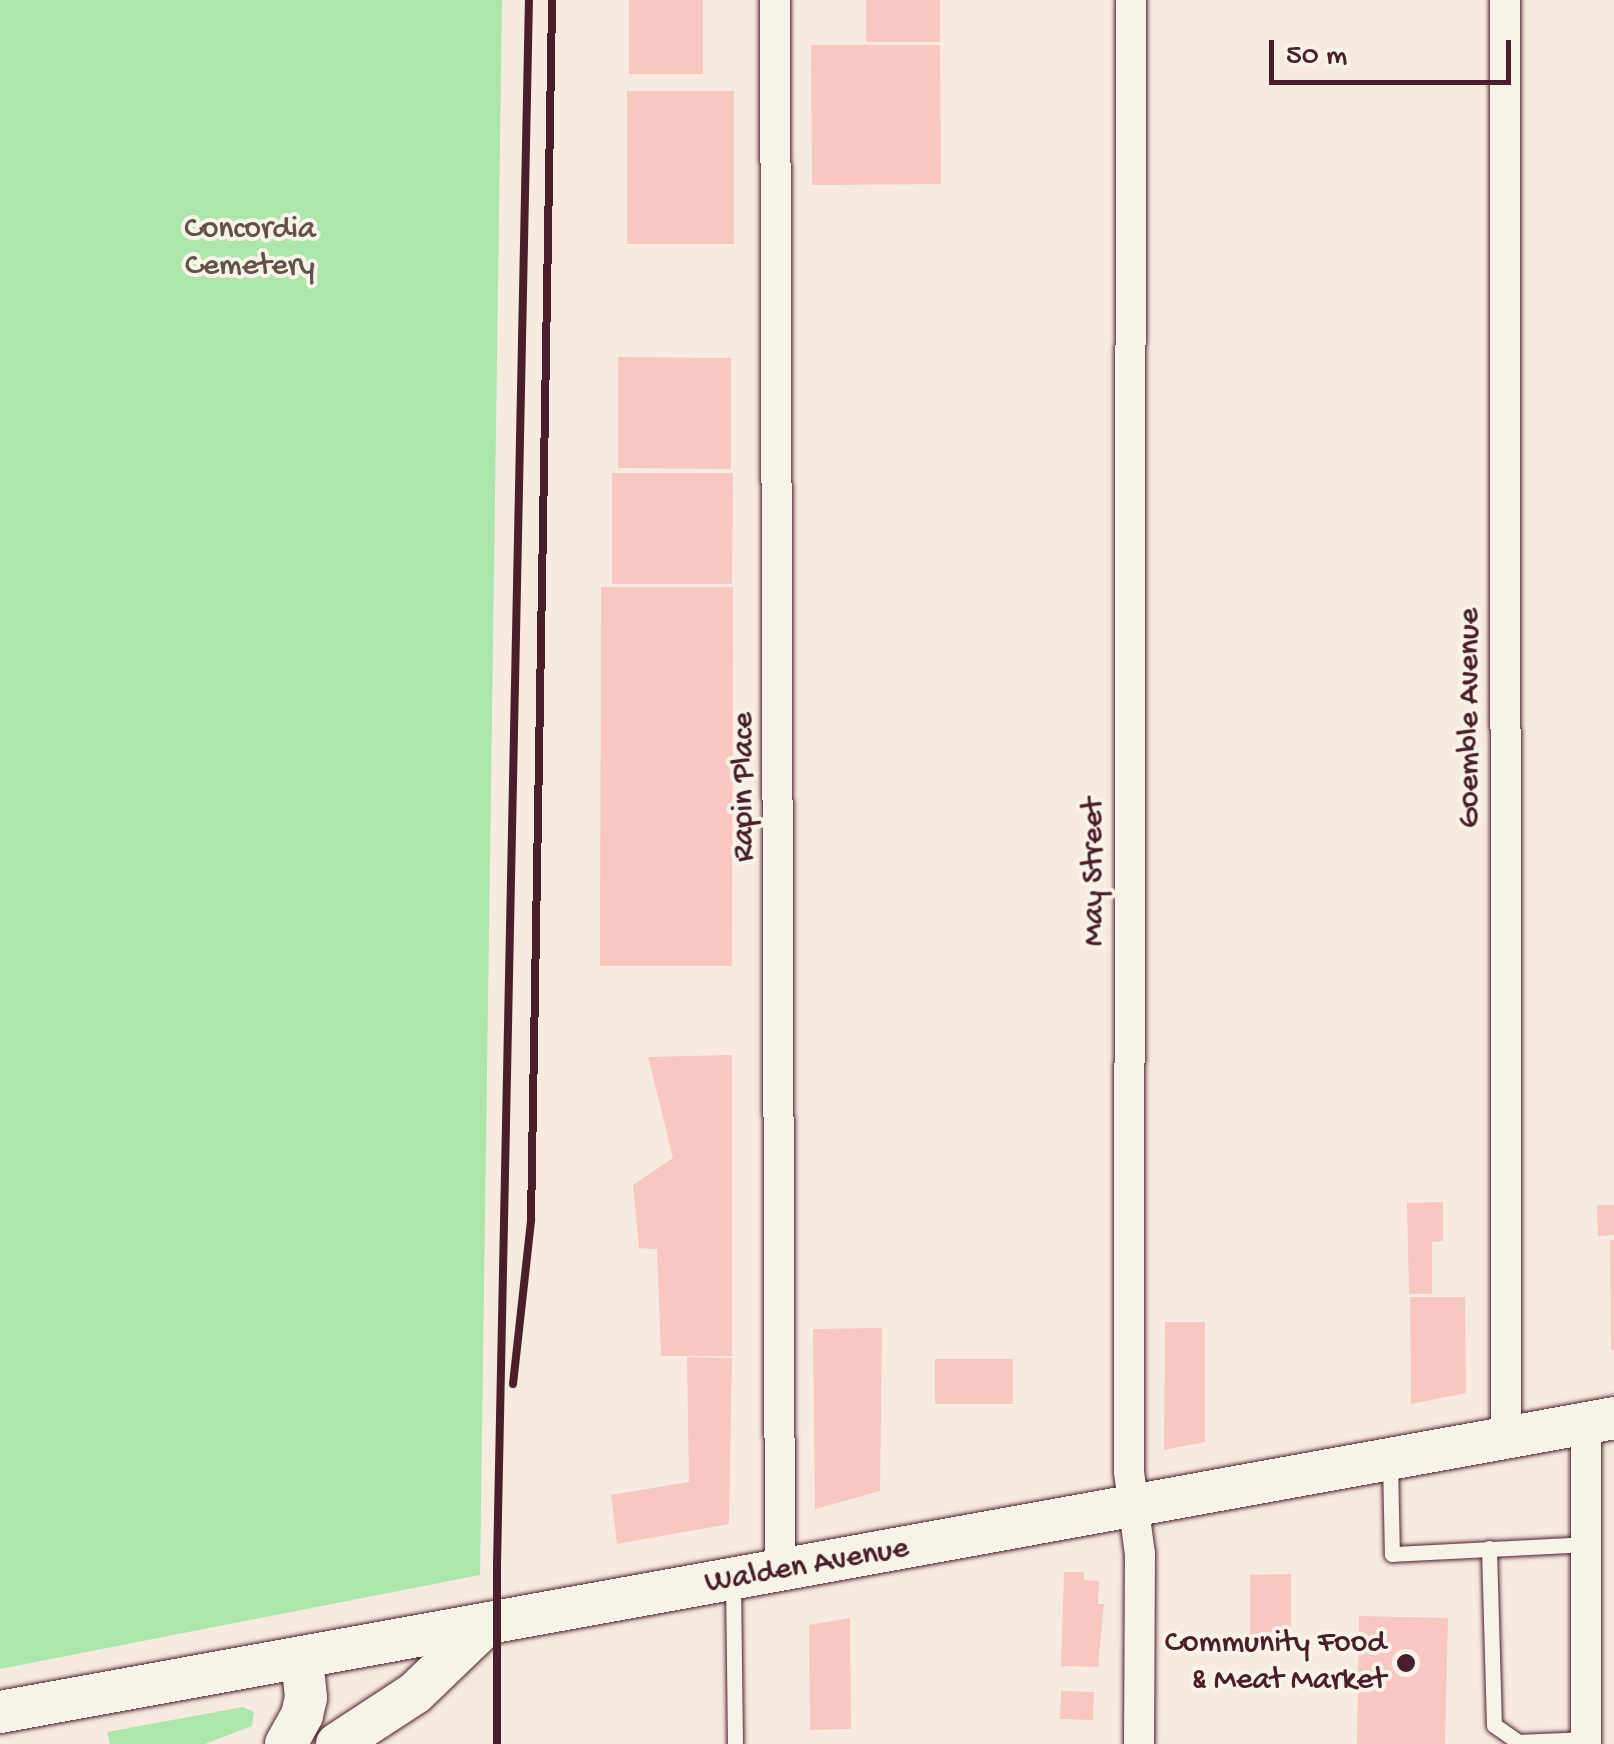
<!DOCTYPE html>
<html>
<head>
<meta charset="utf-8">
<style>
  body { margin:0 }
  #map { position:relative; width:1614px; height:1744px; overflow:hidden; background:#f7eae0; font-family:"Gochi Hand",sans-serif }
  div>[style] { position:absolute }
  [style*='--x'] { left:calc(var(--x)*1px); top:calc(var(--y)*1px); width:calc(var(--w)*1px); rotate:calc(var(--a)*1deg) }
  .green>* { inset:0; background:#ade6aa }
  .building>* { inset:0; background:#f8c7c0 }
  .roads { filter:drop-shadow(0 0 2px #4a1f2b) drop-shadow(0 0 2px #4a1f2b) }
  .lane>* { height:15px; margin:-7.5px; padding:0 7.5px; transform-origin:7.5px; border-radius:7.5px; background:#f7f3e8 }
  .street>* { height:30px; margin:-15px; padding:0 15px; transform-origin:15px; border-radius:15px; background:#f7f3e8 }
  .secondary>* { height:42px; margin:-21px; padding:0 21px; transform-origin:21px; border-radius:21px; background:#f7f3e8 }
  .rail>* { height:8px; margin:-4px; padding:0 4px; transform-origin:4px; border-radius:4px; background:#4a1f2b }
  .dots>* { width:28px; height:28px; translate:-50% -50%; box-sizing:border-box; border:5px solid #f7f3e8; border-radius:50% }
  span { translate:-50% -50%; white-space:nowrap; text-align:center; line-height:1.15; -webkit-text-stroke:8px #f7f3e8; paint-order:stroke }
  .park-label { font-size:32px; color:#63514b }
  .street-label { font-size:32px; color:#4a1f2b }
  .poi-label { font-size:32px; color:#4a1f2b }
  .right { translate:-100% -50%; text-align:right }
  .scale { position:absolute; left:1269px; top:40px; width:242px; height:45px; box-sizing:border-box; border:5px solid #4a1f2b; border-top:0; padding-left:12px; font-size:30px; line-height:35px; white-space:nowrap; color:#4a1f2b; -webkit-text-stroke:8px #f7f3e8; paint-order:stroke }
</style>
</head>
<body>
<div id="map">
  <div class="green">
    <div style="clip-path:polygon(0 0,502px 0,480px 1575px,0 1669px)"></div>
    <div style="clip-path:polygon(243px 1707px,254px 1712px,252px 1726px,205px 1744px,110px 1744px,107px 1732px)"></div>
  </div>
  <div class="building">
    <div style="clip-path:polygon(629px 0,703px 0,703px 74px,629px 74px)"></div>
    <div style="clip-path:polygon(866px 0,940px 0,940px 42px,866px 42px)"></div>
    <div style="clip-path:polygon(811px 45px,940px 45px,941px 184px,812px 185px)"></div>
    <div style="clip-path:polygon(627px 91px,734px 91px,734px 244px,627px 244px)"></div>
    <div style="clip-path:polygon(618px 357px,731px 358px,731px 469px,618px 468px)"></div>
    <div style="clip-path:polygon(612px 473px,733px 473px,732px 584px,612px 584px)"></div>
    <div style="clip-path:polygon(601px 587px,733px 587px,732px 966px,600px 966px)"></div>
    <div style="clip-path:polygon(732px 1055px,732px 1356px,661px 1356px,657px 1249px,639px 1248px,633px 1185px,673px 1158px,648px 1057px)"></div>
    <div style="clip-path:polygon(1443px 1202px,1443px 1241px,1432px 1242px,1432px 1294px,1409px 1294px,1407px 1203px)"></div>
    <div style="clip-path:polygon(1597px 1205px,1614px 1205px,1614px 1235px,1598px 1236px)"></div>
    <div style="clip-path:polygon(1610px 1240px,1614px 1240px,1614px 1350px,1611px 1350px)"></div>
    <div style="clip-path:polygon(1410px 1297px,1465px 1297px,1466px 1393px,1411px 1404px)"></div>
    <div style="clip-path:polygon(1165px 1322px,1205px 1322px,1205px 1442px,1164px 1450px)"></div>
    <div style="clip-path:polygon(882px 1328px,880px 1491px,815px 1509px,813px 1329px)"></div>
    <div style="clip-path:polygon(687px 1357px,732px 1358px,729px 1524px,617px 1544px,611px 1495px,689px 1482px)"></div>
    <div style="clip-path:polygon(935px 1359px,1013px 1359px,1013px 1404px,935px 1404px)"></div>
    <div style="clip-path:polygon(1064px 1572px,1084px 1572px,1084px 1580px,1099px 1581px,1098px 1604px,1104px 1604px,1098px 1667px,1061px 1666px)"></div>
    <div style="clip-path:polygon(1291px 1574px,1291px 1652px,1250px 1652px,1250px 1575px)"></div>
    <div style="clip-path:polygon(1359px 1616px,1448px 1618px,1445px 1744px,1357px 1744px)"></div>
    <div style="clip-path:polygon(850px 1618px,851px 1729px,810px 1730px,809px 1625px)"></div>
    <div style="clip-path:polygon(1061px 1691px,1094px 1692px,1093px 1720px,1060px 1719px)"></div>
  </div>
  <div class="roads">
    <div class="lane">
      <div style="--x:1390;--y:1462;--w:92;--a:88.8"></div>
      <div style="--x:1392;--y:1554;--w:195;--a:-2.9"></div>
      <div style="--x:1489;--y:1548;--w:177;--a:88.4"></div>
      <div style="--x:1494;--y:1725;--w:29;--a:35"></div>
      <div style="--x:1518;--y:1742;--w:68;--a:-2.5"></div>
      <div style="--x:733;--y:1581;--w:163;--a:89.3"></div>
    </div>
    <div class="street">
      <div style="--x:775;--y:0;--w:1573;--a:89.82"></div>
      <div style="--x:1131;--y:0;--w:1472;--a:90.08"></div>
      <div style="--x:1129;--y:1472;--w:83;--a:82.4"></div>
      <div style="--x:1140;--y:1554;--w:190;--a:90.3"></div>
      <div style="--x:1505;--y:0;--w:1436;--a:89.96"></div>
      <div style="--x:1586;--y:1744;--w:321;--a:-90"></div>
    </div>
    <div class="secondary">
      <div style="--x:0;--y:1712;--w:1641;--a:-10.32"></div>
      <div style="--x:286;--y:1744;--w:33;--a:-61"></div>
      <div style="--x:302;--y:1715;--w:17;--a:-77"></div>
      <div style="--x:306;--y:1698;--w:41;--a:-95.6"></div>
      <div style="--x:337;--y:1744;--w:93;--a:-33.2"></div>
      <div style="--x:415;--y:1693;--w:98;--a:-43.8"></div>
    </div>
  </div>
  <div class="rail">
    <div style="--x:513;--y:1384;--w:165;--a:-83.7"></div>
    <div style="--x:531;--y:1220;--w:1220;--a:-89.01"></div>
    <div style="--x:497;--y:1744;--w:179;--a:-90"></div>
    <div style="--x:497;--y:1565;--w:1565;--a:-88.83"></div>
  </div>
  <div class="dots">
    <div style="left:1406px;top:1663px;background:#4a1f2b"></div>
  </div>
  <div class="park-label">
    <span style="left:250px;top:249px">Concordia<br>Cemetery</span>
  </div>
  <div class="street-label">
    <span style="left:1471px;top:718px;rotate:-90deg">Goemble Avenue</span>
    <span style="left:745px;top:787px;rotate:-90deg">Rapin Place</span>
    <span style="left:1095px;top:872px;rotate:-90deg">May Street</span>
    <span style="left:807px;top:1567px;rotate:-10deg">Walden Avenue</span>
  </div>
  <div class="poi-label">
    <span class="right" style="left:1386px;top:1663px">Community Food<br>&amp; Meat Market</span>
  </div>
  <div class="scale">50 m</div>
</div>
</body>
</html>
